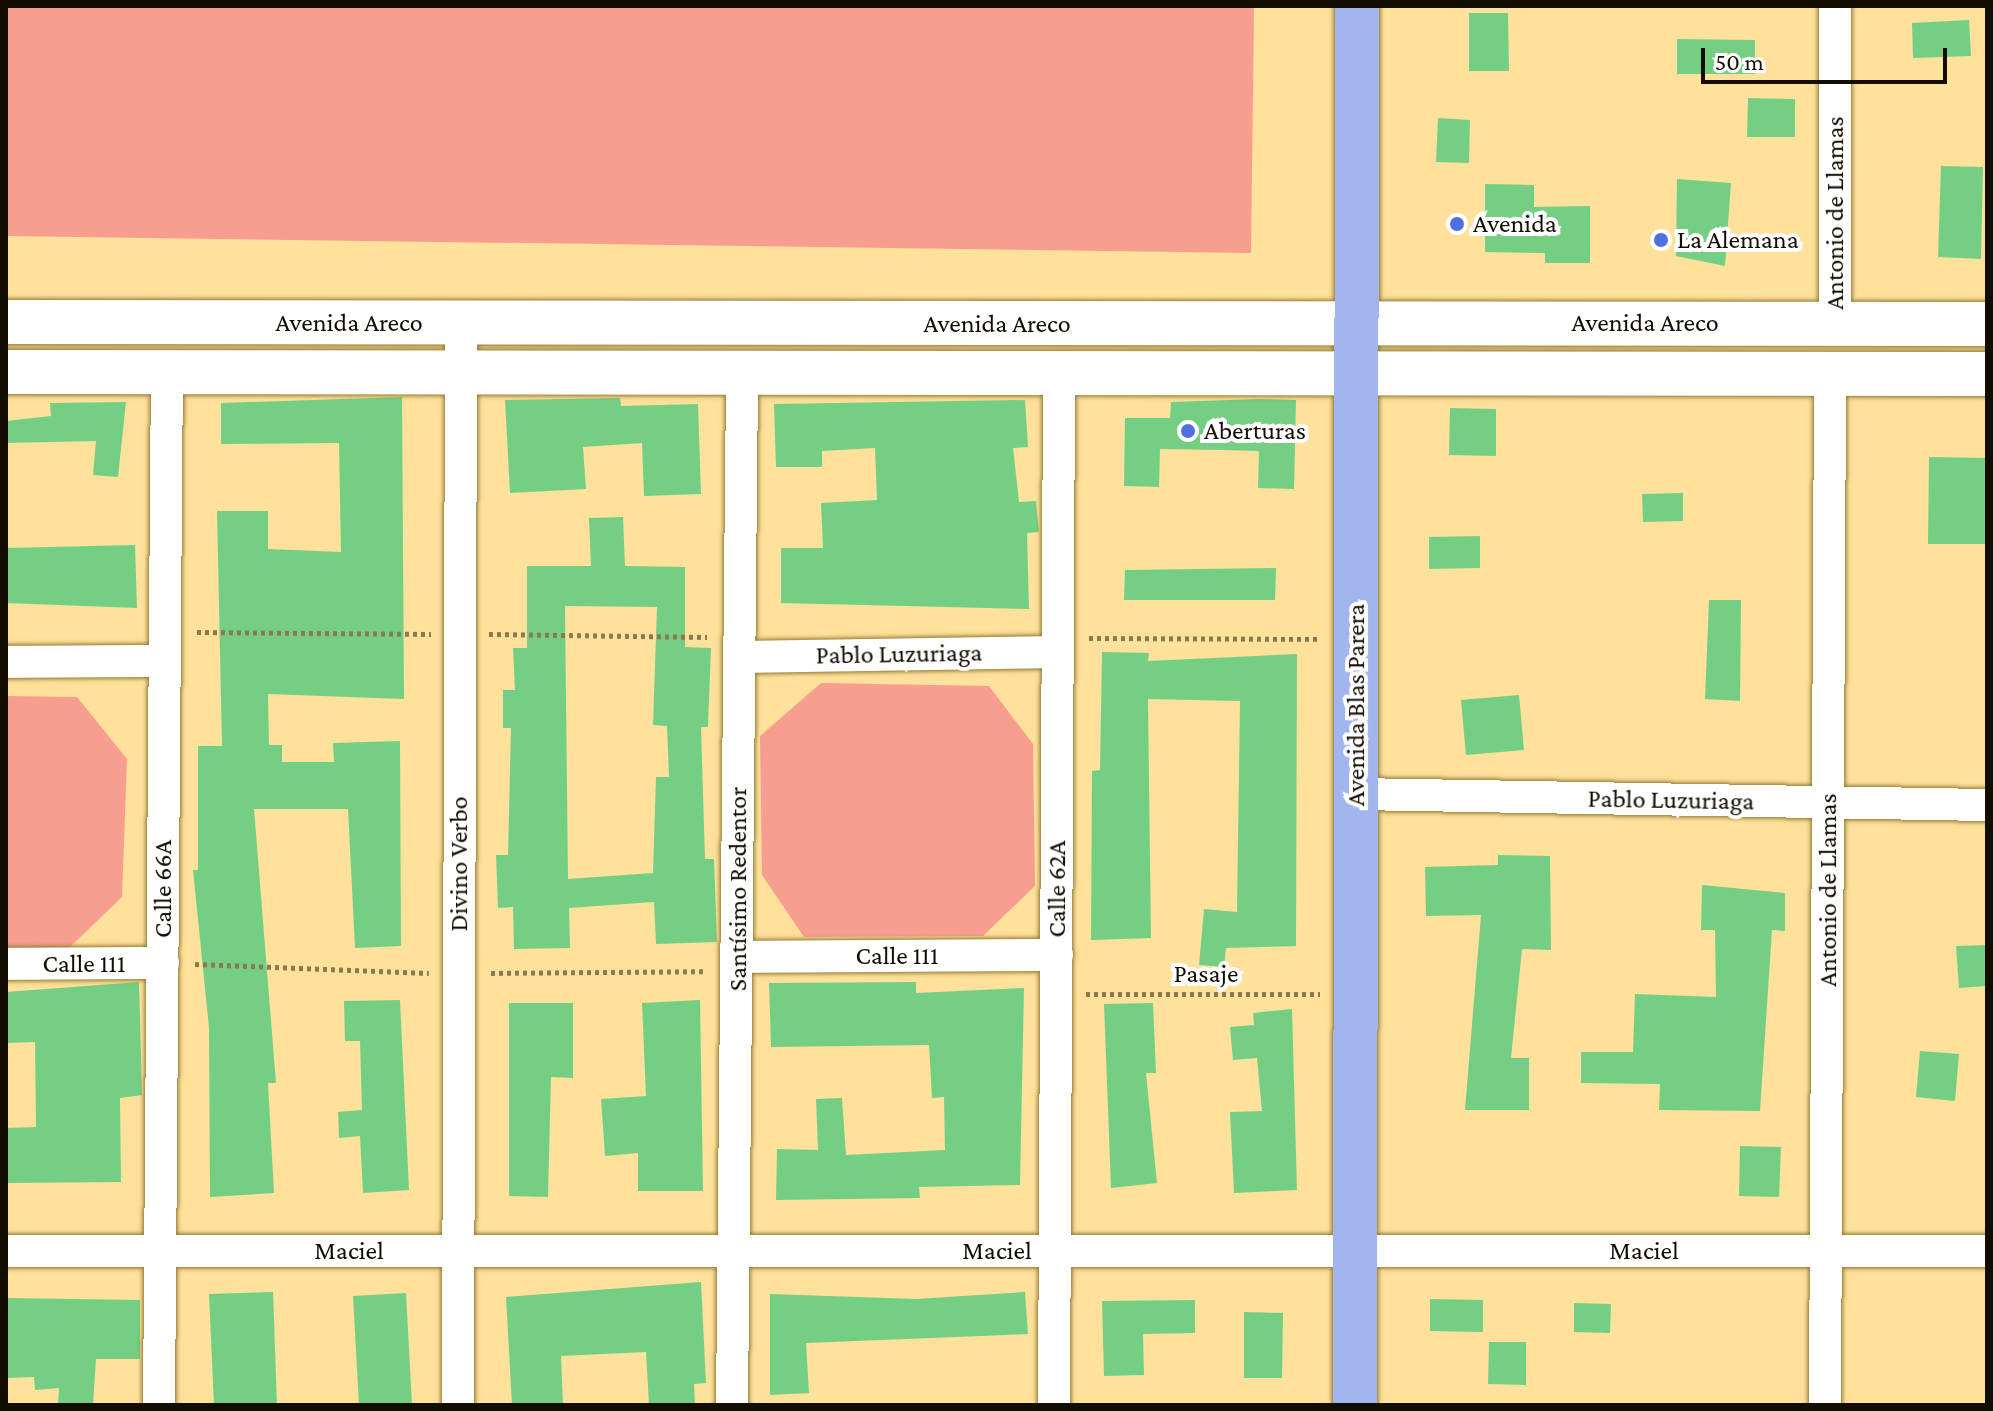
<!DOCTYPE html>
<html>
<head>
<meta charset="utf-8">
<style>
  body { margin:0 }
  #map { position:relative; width:1993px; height:1411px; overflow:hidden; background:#fee19a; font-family:"Crimson Pro",serif }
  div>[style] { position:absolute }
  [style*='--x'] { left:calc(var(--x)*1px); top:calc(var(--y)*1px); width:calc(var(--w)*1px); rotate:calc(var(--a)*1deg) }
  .green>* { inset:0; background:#f79e91 }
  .building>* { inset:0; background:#74cf85 }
  .path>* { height:5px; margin-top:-2.5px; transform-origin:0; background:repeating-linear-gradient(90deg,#8c794f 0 4px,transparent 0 8px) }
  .roads { filter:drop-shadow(0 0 2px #957b34) drop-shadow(0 0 2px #957b34) }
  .street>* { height:32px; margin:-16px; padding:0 16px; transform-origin:16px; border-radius:16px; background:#fff }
  .secondary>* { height:44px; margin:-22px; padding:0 22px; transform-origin:22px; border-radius:22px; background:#fff }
  .primary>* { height:44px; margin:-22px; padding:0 22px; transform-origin:22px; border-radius:22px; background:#a3b5ee }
  .dots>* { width:22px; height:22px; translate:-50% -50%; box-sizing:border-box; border:4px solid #fff; border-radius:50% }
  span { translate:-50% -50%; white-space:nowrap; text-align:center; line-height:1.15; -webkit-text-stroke:8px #fff; paint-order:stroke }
  .street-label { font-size:26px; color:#130c00 }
  .poi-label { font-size:26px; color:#130c00 }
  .left { translate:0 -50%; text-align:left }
  .frame { position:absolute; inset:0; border:8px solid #130c00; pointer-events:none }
  .scale { position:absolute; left:1701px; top:48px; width:246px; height:36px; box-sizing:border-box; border:4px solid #130c00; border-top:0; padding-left:10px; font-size:24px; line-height:28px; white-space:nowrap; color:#130c00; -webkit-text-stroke:6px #fff; paint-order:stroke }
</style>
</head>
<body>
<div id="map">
  <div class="green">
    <div style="clip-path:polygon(6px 6px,1254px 6px,1251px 253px,6px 236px)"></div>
    <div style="clip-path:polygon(821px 683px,989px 686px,1033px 744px,1035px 886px,983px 936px,804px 937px,762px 875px,760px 736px)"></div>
    <div style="clip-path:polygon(6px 696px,77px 697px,127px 759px,122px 897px,70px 947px,6px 947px)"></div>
  </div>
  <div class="building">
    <div style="clip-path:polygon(1469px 13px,1508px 13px,1509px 71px,1469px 71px)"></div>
    <div style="clip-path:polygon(1969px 20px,1971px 56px,1913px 58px,1912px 23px)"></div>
    <div style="clip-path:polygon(1677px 39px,1755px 40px,1755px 74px,1677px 74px)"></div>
    <div style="clip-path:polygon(1748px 98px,1795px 99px,1795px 137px,1747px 137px)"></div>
    <div style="clip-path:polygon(1438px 118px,1470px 120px,1469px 163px,1436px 162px)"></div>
    <div style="clip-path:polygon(1941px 166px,1983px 167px,1981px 259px,1938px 257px)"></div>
    <div style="clip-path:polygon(1677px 179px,1731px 183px,1725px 266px,1676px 256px)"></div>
    <div style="clip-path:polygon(1485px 184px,1534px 185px,1534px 207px,1590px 206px,1590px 263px,1545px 263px,1545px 253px,1485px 252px)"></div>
    <div style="clip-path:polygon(402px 397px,404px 699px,268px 694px,269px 745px,282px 745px,282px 762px,334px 762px,333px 743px,400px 741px,401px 946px,355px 948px,348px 809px,254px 809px,276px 1083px,268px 1083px,274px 1193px,210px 1197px,209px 1028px,193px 870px,198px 870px,198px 746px,222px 746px,217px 511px,268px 511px,268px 549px,341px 552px,339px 443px,221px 444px,221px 403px)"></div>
    <div style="clip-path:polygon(620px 398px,621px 406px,698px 404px,701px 494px,644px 496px,642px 443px,583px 447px,586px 489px,510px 493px,505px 400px)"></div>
    <div style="clip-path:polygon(1260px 399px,1296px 400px,1294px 489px,1258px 488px,1259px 451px,1224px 450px,1160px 449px,1159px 487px,1124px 486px,1125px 418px,1170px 418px,1171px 402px)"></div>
    <div style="clip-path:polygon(1025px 400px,1028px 447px,1013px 448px,1019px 502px,1036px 501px,1039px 532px,1027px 533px,1029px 609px,781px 603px,781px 548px,823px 548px,821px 503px,877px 500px,875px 448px,822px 451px,822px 467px,776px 467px,774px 404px)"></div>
    <div style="clip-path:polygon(126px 402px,118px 477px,93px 475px,96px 441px,6px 443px,6px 421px,51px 416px,50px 403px)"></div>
    <div style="clip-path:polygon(1450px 408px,1496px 409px,1496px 456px,1449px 455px)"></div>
    <div style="clip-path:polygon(1929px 457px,1987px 458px,1987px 544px,1928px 544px)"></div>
    <div style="clip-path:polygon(1683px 493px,1683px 521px,1643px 522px,1642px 494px)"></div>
    <div style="clip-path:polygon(evenodd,623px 517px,625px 566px,685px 567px,685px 647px,711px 648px,708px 727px,701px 727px,705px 859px,714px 859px,717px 942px,656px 944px,654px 902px,569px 908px,570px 948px,514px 949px,513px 907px,498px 908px,496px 855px,508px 855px,511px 728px,503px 728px,503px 690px,515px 690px,513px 648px,527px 648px,527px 566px,591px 566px,589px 518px,623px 517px,565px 606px,657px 607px,653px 725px,667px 726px,669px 777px,656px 777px,653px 873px,568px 879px,565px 606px)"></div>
    <div style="clip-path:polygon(1480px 536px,1480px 568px,1429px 569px,1429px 537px)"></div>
    <div style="clip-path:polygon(135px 545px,137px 608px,6px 603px,6px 548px)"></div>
    <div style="clip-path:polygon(1276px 568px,1275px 600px,1124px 600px,1125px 570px)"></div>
    <div style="clip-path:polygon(1709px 600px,1741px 600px,1740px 701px,1705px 699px)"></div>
    <div style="clip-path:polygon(1102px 652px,1149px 653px,1148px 661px,1297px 654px,1296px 946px,1226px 948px,1224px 967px,1199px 965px,1204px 909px,1237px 912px,1240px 701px,1148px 699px,1151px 938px,1091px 940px,1092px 771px,1100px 770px)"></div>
    <div style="clip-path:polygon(1519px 695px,1524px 750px,1466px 755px,1461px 700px)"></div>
    <div style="clip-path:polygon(1498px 855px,1550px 856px,1551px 950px,1522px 949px,1511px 1058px,1529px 1058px,1529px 1110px,1465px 1110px,1481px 915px,1426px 916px,1425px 867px,1498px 865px)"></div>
    <div style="clip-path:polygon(1702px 885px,1785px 893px,1785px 931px,1772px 930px,1760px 1111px,1659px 1110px,1660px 1084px,1581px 1083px,1581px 1052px,1633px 1052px,1635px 994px,1716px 997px,1715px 930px,1701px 930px)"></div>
    <div style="clip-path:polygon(1987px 945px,1987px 986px,1959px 988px,1956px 946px)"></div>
    <div style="clip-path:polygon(139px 982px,142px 1095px,120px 1098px,121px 1182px,6px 1183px,6px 1128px,36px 1127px,35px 1042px,6px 1043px,6px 992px)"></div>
    <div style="clip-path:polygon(916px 982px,916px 993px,1024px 988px,1020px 1185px,919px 1187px,920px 1198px,776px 1200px,777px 1149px,818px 1150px,816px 1099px,842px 1098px,846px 1155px,945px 1150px,944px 1097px,932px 1098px,929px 1045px,771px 1047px,769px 983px)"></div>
    <div style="clip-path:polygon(400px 1000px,409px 1190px,363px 1193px,360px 1136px,339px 1138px,338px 1112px,362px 1110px,360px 1041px,345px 1041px,344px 1001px)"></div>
    <div style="clip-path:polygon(700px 1000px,703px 1191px,638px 1191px,638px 1153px,605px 1156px,601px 1099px,646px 1096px,642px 1003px)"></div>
    <div style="clip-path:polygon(509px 1003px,573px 1003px,573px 1078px,551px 1077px,548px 1197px,509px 1196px)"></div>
    <div style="clip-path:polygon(1153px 1003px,1156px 1073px,1146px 1073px,1157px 1183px,1111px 1188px,1104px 1004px)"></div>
    <div style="clip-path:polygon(1292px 1009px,1297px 1190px,1234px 1193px,1230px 1112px,1262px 1111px,1257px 1058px,1233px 1060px,1230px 1027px,1254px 1025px,1253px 1013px)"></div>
    <div style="clip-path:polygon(1920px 1051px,1959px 1054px,1955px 1101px,1916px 1097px)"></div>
    <div style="clip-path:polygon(1740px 1146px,1781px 1147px,1779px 1197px,1739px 1196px)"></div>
    <div style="clip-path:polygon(701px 1282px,706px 1383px,694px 1384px,695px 1405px,649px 1405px,646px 1352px,561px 1356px,563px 1405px,512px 1405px,506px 1297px)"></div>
    <div style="clip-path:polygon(273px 1292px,277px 1405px,214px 1405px,209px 1294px)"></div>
    <div style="clip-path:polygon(1025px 1292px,1028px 1334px,806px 1343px,809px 1393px,770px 1395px,770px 1294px,916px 1299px)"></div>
    <div style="clip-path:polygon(406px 1293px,412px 1405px,359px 1405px,353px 1296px)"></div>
    <div style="clip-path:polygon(6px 1298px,140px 1300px,140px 1359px,96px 1359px,93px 1405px,58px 1405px,59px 1388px,35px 1390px,34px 1377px,6px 1378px)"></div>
    <div style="clip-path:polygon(1430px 1299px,1483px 1300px,1483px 1332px,1430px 1331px)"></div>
    <div style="clip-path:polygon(1195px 1300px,1195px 1333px,1143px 1334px,1144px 1375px,1104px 1376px,1102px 1301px)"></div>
    <div style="clip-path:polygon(1574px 1303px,1611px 1304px,1610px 1333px,1574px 1332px)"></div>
    <div style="clip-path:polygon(1244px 1312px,1283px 1313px,1282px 1378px,1244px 1378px)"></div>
    <div style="clip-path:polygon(1489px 1342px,1526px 1342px,1526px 1385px,1488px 1384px)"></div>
  </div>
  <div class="path">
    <div style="--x:197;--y:632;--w:234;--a:0.5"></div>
    <div style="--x:489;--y:634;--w:218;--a:0.8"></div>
    <div style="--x:1089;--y:638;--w:230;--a:0.2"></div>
    <div style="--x:195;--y:964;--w:234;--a:2.2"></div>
    <div style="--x:491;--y:973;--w:214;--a:-0.5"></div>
    <div style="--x:1086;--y:994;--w:234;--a:0"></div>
  </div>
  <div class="roads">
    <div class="street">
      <div style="--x:1835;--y:323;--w:317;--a:-90"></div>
      <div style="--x:740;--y:657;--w:318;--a:-0.9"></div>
      <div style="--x:6;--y:662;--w:159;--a:-0.4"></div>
      <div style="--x:1356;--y:794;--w:631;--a:1"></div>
      <div style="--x:737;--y:957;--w:320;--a:-0.4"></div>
      <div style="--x:6;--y:964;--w:157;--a:-0.4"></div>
      <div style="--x:6;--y:1251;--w:1981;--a:0"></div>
      <div style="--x:159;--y:1405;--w:1033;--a:-89.56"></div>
      <div style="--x:458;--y:1405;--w:1082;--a:-89.84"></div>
      <div style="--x:732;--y:1405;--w:1032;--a:-89.44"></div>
      <div style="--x:1054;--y:1405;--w:1032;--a:-89.72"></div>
      <div style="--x:1825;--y:1405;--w:1031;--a:-89.72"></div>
    </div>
    <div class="secondary">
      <div style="--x:6;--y:322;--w:1981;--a:0.06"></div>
      <div style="--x:6;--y:372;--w:1981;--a:0.06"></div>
    </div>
    <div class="primary">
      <div style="--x:1355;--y:1405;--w:1399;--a:-89.92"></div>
    </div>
  </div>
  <div class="dots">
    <div style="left:1457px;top:224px;background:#4f6fe3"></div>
    <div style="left:1661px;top:240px;background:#4f6fe3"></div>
    <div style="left:1188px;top:431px;background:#4f6fe3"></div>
  </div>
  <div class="street-label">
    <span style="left:1835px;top:213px;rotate:-90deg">Antonio de Llamas</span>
    <span style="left:349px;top:323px">Avenida Areco</span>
    <span style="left:1645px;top:323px">Avenida Areco</span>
    <span style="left:997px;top:324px">Avenida Areco</span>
    <span style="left:899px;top:654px;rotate:-1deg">Pablo Luzuriaga</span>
    <span style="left:1356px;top:705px;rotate:-90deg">Avenida Blas Parera</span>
    <span style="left:1671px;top:800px;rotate:1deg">Pablo Luzuriaga</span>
    <span style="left:459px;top:864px;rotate:-90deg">Divino Verbo</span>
    <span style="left:163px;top:889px;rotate:-90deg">Calle 66A</span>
    <span style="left:738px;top:889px;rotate:-90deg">Santísimo Redentor</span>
    <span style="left:1057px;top:889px;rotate:-90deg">Calle 62A</span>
    <span style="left:1828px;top:890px;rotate:-90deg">Antonio de Llamas</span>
    <span style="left:897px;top:956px">Calle 111</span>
    <span style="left:84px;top:964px">Calle 111</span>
    <span style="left:1206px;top:974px">Pasaje</span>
    <span style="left:349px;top:1251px">Maciel</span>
    <span style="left:997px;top:1251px">Maciel</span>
    <span style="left:1644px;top:1251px">Maciel</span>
  </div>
  <div class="poi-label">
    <span class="left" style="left:1473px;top:224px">Avenida</span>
    <span class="left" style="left:1677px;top:240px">La Alemana</span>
    <span class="left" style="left:1204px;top:431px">Aberturas</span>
  </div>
  <div class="frame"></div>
  <div class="scale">50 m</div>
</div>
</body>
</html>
